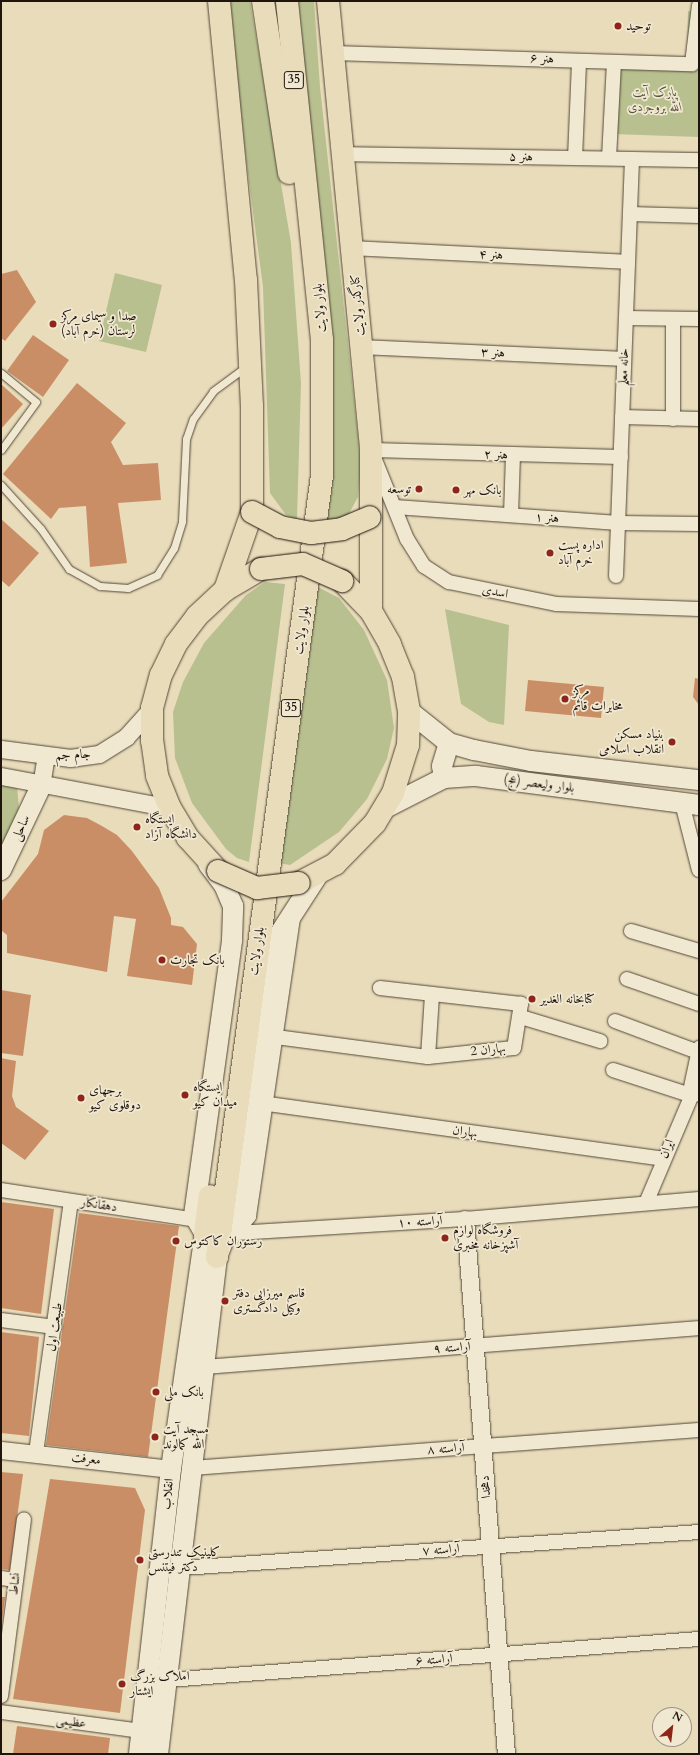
<!DOCTYPE html>
<html>
<head>
<meta charset="utf-8">
<style>
  body { margin:0 }
  #map { position:relative; width:700px; height:1755px; overflow:hidden; background:#e9dcba; font-family:Cardo,Amiri,serif }
  div>[style] { position:absolute }
  [style*='--x'] { left:calc(var(--x)*1px); top:calc(var(--y)*1px); width:calc(var(--w)*1px); rotate:calc(var(--a)*1deg) }
  .green>* { inset:0; background:#b8c08f }
  .building>* { inset:0; background:#ca8e67 }
  .roads { filter:drop-shadow(0 0 1px #524739) drop-shadow(0 0 1px #524739) }
  .service>* { height:7px; margin:-3.5px; padding:0 3.5px; transform-origin:3.5px; border-radius:3.5px; background:#f1e8d2 }
  .minor>* { height:14px; margin:-7px; padding:0 7px; transform-origin:7px; border-radius:7px; background:#f1e8d2 }
  .tertiary>* { height:17px; margin:-8.5px; padding:0 8.5px; transform-origin:8.5px; border-radius:8.5px; background:#f1e8d2 }
  .secondary>* { height:20px; margin:-10px; padding:0 10px; transform-origin:10px; border-radius:10px; background:#f1e8d2 }
  .primary>* { height:22px; margin:-11px; padding:0 11px; transform-origin:11px; border-radius:11px; background:#e9dcba }
  .bridges { filter:drop-shadow(0 0 1px #20150e) drop-shadow(0 0 1px #20150e) }
  .primary-bridge>* { height:22px; margin:-11px; padding:0 11px; transform-origin:11px; border-radius:11px; background:#e9dcba }
  .dots>* { width:11px; height:11px; translate:-50% -50%; box-sizing:border-box; border:2px solid #f1e8d2; border-radius:50% }
  span { translate:-50% -50%; white-space:nowrap; text-align:center; line-height:1.15; -webkit-text-stroke:3.5px #f1e8d2; paint-order:stroke }
  .shield-label span { padding:1px 3px; background:#f1e8d2; border:1px solid; border-radius:3px; -webkit-text-stroke-width:0 }
  .shield-label { font-size:12px; color:#20150e; font-weight:700 }
  .poi-label { font-size:13px; color:#20150e }
  .left { translate:0 -50%; text-align:left }
  .right { translate:-100% -50%; text-align:right }
  .street-label { font-size:13px; color:#20150e }
  .park-label { font-size:13px; color:#55513b; font-style:italic }
  .frame { position:absolute; inset:0; border:2px solid #20150e; pointer-events:none }
  .north { position:absolute; left:652px; top:1707px; width:40px; height:40px; box-sizing:border-box; background:#f1e8d2; border:1px solid #9d9484; border-radius:50%; rotate:28deg; font-size:11px; font-weight:700; line-height:16px; text-align:center; color:#20150e }
  .north::after { content:''; display:block; margin:auto; width:14px; height:18px; background:#8f2418; clip-path:polygon(50% 0,100% 100%,50% 72%,0 100%) }
</style>
</head>
<body>
<div id="map">
  <div class="green">
    <div style="clip-path:polygon(225px 1px,250px 1px,291px 243px,301px 383px,297px 519px,286px 515px,270px 493px,263px 287px)"></div>
    <div style="clip-path:polygon(298px 1px,314px 1px,320px 87px,361px 464px,358px 497px,351px 510px,345px 520px,325px 522px)"></div>
    <div style="clip-path:polygon(688px 11px,699px 11px,699px 137px,613px 134px,615px 65px,687px 67px)"></div>
    <div style="clip-path:polygon(115px 273px,162px 285px,146px 352px,99px 341px)"></div>
    <div style="clip-path:polygon(265px 582px,285px 584px,249px 862px,237px 858px,226px 849px,192px 803px,175px 758px,173px 712px,183px 682px,204px 643px,246px 595px)"></div>
    <div style="clip-path:polygon(318px 587px,339px 598px,364px 630px,387px 680px,394px 728px,387px 759px,367px 799px,339px 832px,290px 865px,278px 863px)"></div>
    <div style="clip-path:polygon(445px 609px,509px 625px,504px 725px,489px 722px,461px 704px)"></div>
    <div style="clip-path:polygon(1px 783px,17px 787px,19px 808px,1px 852px)"></div>
  </div>
  <div class="building">
    <div style="clip-path:polygon(17px 270px,36px 302px,5px 341px,1px 338px,1px 274px)"></div>
    <div style="clip-path:polygon(33px 335px,69px 360px,43px 397px,7px 371px)"></div>
    <div style="clip-path:polygon(77px 383px,126px 423px,111px 442px,123px 465px,158px 463px,161px 500px,118px 503px,127px 563px,90px 567px,86px 506px,59px 508px,51px 519px,3px 474px)"></div>
    <div style="clip-path:polygon(1px 384px,23px 404px,1px 429px)"></div>
    <div style="clip-path:polygon(1px 519px,39px 553px,9px 587px,1px 580px)"></div>
    <div style="clip-path:polygon(695px 678px,699px 679px,699px 705px,693px 697px)"></div>
    <div style="clip-path:polygon(528px 680px,604px 687px,601px 718px,525px 711px)"></div>
    <div style="clip-path:polygon(64px 815px,87px 818px,102px 826px,117px 835px,132px 851px,159px 888px,171px 918px,171px 925px,183px 927px,197px 944px,192px 985px,127px 976px,136px 919px,114px 916px,107px 972px,7px 953px,7px 935px,1px 930px,1px 902px,38px 854px,44px 830px)"></div>
    <div style="clip-path:polygon(1px 990px,31px 995px,23px 1056px,1px 1053px)"></div>
    <div style="clip-path:polygon(1px 1058px,16px 1061px,12px 1096px,16px 1107px,49px 1131px,25px 1160px,1px 1143px)"></div>
    <div style="clip-path:polygon(1px 1202px,54px 1209px,41px 1314px,1px 1308px)"></div>
    <div style="clip-path:polygon(79px 1213px,179px 1226px,148px 1457px,46px 1445px)"></div>
    <div style="clip-path:polygon(1px 1332px,39px 1337px,29px 1436px,1px 1433px)"></div>
    <div style="clip-path:polygon(1px 1472px,23px 1474px,10px 1570px,1px 1569px)"></div>
    <div style="clip-path:polygon(50px 1479px,135px 1488px,145px 1510px,120px 1713px,13px 1699px)"></div>
    <div style="clip-path:polygon(1px 1597px,5px 1597px,2px 1621px,1px 1621px)"></div>
    <div style="clip-path:polygon(17px 1726px,110px 1738px,108px 1754px,13px 1754px)"></div>
  </div>
  <div class="roads">
    <div class="service">
      <div style="--x:1;--y:373;--w:45;--a:39.6"></div>
      <div style="--x:36;--y:402;--w:59;--a:126.1"></div>
      <div style="--x:1;--y:485;--w:59;--a:47.7"></div>
      <div style="--x:41;--y:529;--w:49;--a:55"></div>
      <div style="--x:69;--y:569;--w:35;--a:29"></div>
      <div style="--x:100;--y:586;--w:28;--a:4"></div>
      <div style="--x:128;--y:588;--w:32;--a:-24"></div>
      <div style="--x:157;--y:575;--w:32;--a:-58"></div>
      <div style="--x:174;--y:548;--w:28;--a:-73"></div>
      <div style="--x:182;--y:521;--w:82;--a:-87.2"></div>
      <div style="--x:186;--y:439;--w:21;--a:-71"></div>
      <div style="--x:193;--y:419;--w:34;--a:-54"></div>
      <div style="--x:213;--y:391;--w:42;--a:-36.3"></div>
    </div>
    <div class="minor">
      <div style="--x:332;--y:53;--w:360;--a:1.8"></div>
      <div style="--x:692;--y:64;--w:59;--a:-83.2"></div>
      <div style="--x:343;--y:154;--w:356;--a:1"></div>
      <div style="--x:575;--y:158;--w:97;--a:-87.6"></div>
      <div style="--x:609;--y:158;--w:96;--a:-87"></div>
      <div style="--x:630;--y:214;--w:69;--a:1.7"></div>
      <div style="--x:353;--y:248;--w:275;--a:2.9"></div>
      <div style="--x:626;--y:318;--w:73;--a:0.8"></div>
      <div style="--x:362;--y:347;--w:262;--a:2.6"></div>
      <div style="--x:622;--y:417;--w:77;--a:1.5"></div>
      <div style="--x:673;--y:419;--w:100;--a:-90"></div>
      <div style="--x:621;--y:457;--w:250;--a:-178.4"></div>
      <div style="--x:371;--y:450;--w:96;--a:68"></div>
      <div style="--x:407;--y:539;--w:32;--a:58"></div>
      <div style="--x:424;--y:566;--w:30;--a:33"></div>
      <div style="--x:449;--y:582;--w:109;--a:11.6"></div>
      <div style="--x:556;--y:604;--w:143;--a:2"></div>
      <div style="--x:395;--y:507;--w:224;--a:4.1"></div>
      <div style="--x:618;--y:523;--w:81;--a:0.7"></div>
      <div style="--x:511;--y:515;--w:59;--a:-88.1"></div>
      <div style="--x:616;--y:576;--w:417;--a:-87.8"></div>
      <div style="--x:682;--y:803;--w:69;--a:75.8"></div>
      <div style="--x:631;--y:931;--w:71;--a:16.4"></div>
      <div style="--x:627;--y:979;--w:76;--a:19.1"></div>
      <div style="--x:521;--y:1017;--w:83;--a:16.9"></div>
      <div style="--x:615;--y:1021;--w:89;--a:20.5"></div>
      <div style="--x:276;--y:1037;--w:153;--a:7.5"></div>
      <div style="--x:428;--y:1057;--w:86;--a:-6"></div>
      <div style="--x:514;--y:1048;--w:45;--a:-81"></div>
      <div style="--x:521;--y:1004;--w:142;--a:-173.5"></div>
      <div style="--x:428;--y:1057;--w:62;--a:-86.3"></div>
      <div style="--x:613;--y:1070;--w:81;--a:18"></div>
      <div style="--x:690;--y:1095;--w:9;--a:-6"></div>
      <div style="--x:691;--y:1087;--w:40;--a:-78"></div>
      <div style="--x:268;--y:1104;--w:399;--a:7.9"></div>
      <div style="--x:1;--y:1190;--w:197;--a:8.7"></div>
      <div style="--x:646;--y:1203;--w:136;--a:-67"></div>
      <div style="--x:236;--y:1233;--w:229;--a:-3.5"></div>
      <div style="--x:465;--y:1219;--w:235;--a:-4.9"></div>
      <div style="--x:232;--y:1238;--w:28;--a:-52"></div>
      <div style="--x:249;--y:1216;--w:301;--a:-81.6"></div>
      <div style="--x:1;--y:1320;--w:54;--a:7.4"></div>
      <div style="--x:205;--y:1367;--w:496;--a:-4.5"></div>
      <div style="--x:36;--y:1453;--w:254;--a:-82.1"></div>
      <div style="--x:192;--y:1468;--w:508;--a:-4.29"></div>
      <div style="--x:182;--y:1568;--w:518;--a:-3.98"></div>
      <div style="--x:1;--y:1578;--w:15;--a:8"></div>
      <div style="--x:168;--y:1680;--w:533;--a:-4.42"></div>
      <div style="--x:1;--y:1696;--w:178;--a:-82.6"></div>
      <div style="--x:1;--y:1712;--w:142;--a:7.7"></div>
    </div>
    <div class="tertiary">
      <div style="--x:1;--y:749;--w:70;--a:7.4"></div>
      <div style="--x:70;--y:758;--w:29;--a:-8"></div>
      <div style="--x:99;--y:754;--w:32;--a:-32"></div>
      <div style="--x:126;--y:737;--w:39;--a:-48"></div>
      <div style="--x:1;--y:776;--w:172;--a:10.7"></div>
      <div style="--x:41;--y:786;--w:30;--a:-81"></div>
      <div style="--x:465;--y:1219;--w:537;--a:85.62"></div>
      <div style="--x:1;--y:1450;--w:171;--a:6.4"></div>
    </div>
    <div class="secondary">
      <div style="--x:409;--y:711;--w:51;--a:38.7"></div>
      <div style="--x:449;--y:743;--w:26;--a:16"></div>
      <div style="--x:474;--y:750;--w:58;--a:10.9"></div>
      <div style="--x:531;--y:761;--w:169;--a:6.5"></div>
      <div style="--x:444;--y:778;--w:12;--a:-99"></div>
      <div style="--x:442;--y:766;--w:24;--a:-73"></div>
      <div style="--x:385;--y:808;--w:66;--a:-27"></div>
      <div style="--x:444;--y:778;--w:32;--a:-4"></div>
      <div style="--x:476;--y:776;--w:225;--a:7.4"></div>
      <div style="--x:1;--y:870;--w:93;--a:-64.5"></div>
      <div style="--x:139;--y:1754;--w:287;--a:-83.6"></div>
      <div style="--x:171;--y:1469;--w:237;--a:-81.8"></div>
      <div style="--x:205;--y:1234;--w:22;--a:-120"></div>
      <div style="--x:194;--y:1215;--w:278;--a:-82.1"></div>
      <div style="--x:232;--y:940;--w:34;--a:-88"></div>
      <div style="--x:233;--y:906;--w:23;--a:-113"></div>
      <div style="--x:224;--y:885;--w:26;--a:-127"></div>
      <div style="--x:158;--y:1754;--w:500;--a:-83.23"></div>
      <div style="--x:217;--y:1257;--w:50;--a:-69"></div>
      <div style="--x:235;--y:1210;--w:272;--a:-81.5"></div>
      <div style="--x:275;--y:941;--w:81;--a:-57.1"></div>
    </div>
    <div class="primary">
      <div style="--x:219;--y:1;--w:280;--a:84.5"></div>
      <div style="--x:246;--y:280;--w:126;--a:87.3"></div>
      <div style="--x:252;--y:406;--w:106;--a:90"></div>
      <div style="--x:252;--y:512;--w:83;--a:109.1"></div>
      <div style="--x:263;--y:1;--w:174;--a:81.4"></div>
      <div style="--x:328;--y:1;--w:451;--a:84.5"></div>
      <div style="--x:371;--y:450;--w:161;--a:90"></div>
      <div style="--x:218;--y:871;--w:45;--a:-132.3"></div>
      <div style="--x:188;--y:838;--w:35;--a:-121"></div>
      <div style="--x:170;--y:808;--w:35;--a:-112"></div>
      <div style="--x:157;--y:775;--w:34;--a:-98"></div>
      <div style="--x:152;--y:741;--w:33;--a:-90"></div>
      <div style="--x:152;--y:708;--w:34;--a:-75"></div>
      <div style="--x:161;--y:675;--w:34;--a:-64"></div>
      <div style="--x:176;--y:644;--w:35;--a:-53"></div>
      <div style="--x:197;--y:616;--w:38;--a:-43"></div>
      <div style="--x:225;--y:590;--w:42;--a:-30.3"></div>
      <div style="--x:299;--y:883;--w:41;--a:-27.8"></div>
      <div style="--x:335;--y:864;--w:57;--a:-45.7"></div>
      <div style="--x:375;--y:823;--w:35;--a:-59"></div>
      <div style="--x:393;--y:793;--w:50;--a:-72.6"></div>
      <div style="--x:408;--y:745;--w:34;--a:-88"></div>
      <div style="--x:409;--y:711;--w:35;--a:-100"></div>
      <div style="--x:403;--y:677;--w:35;--a:-112"></div>
      <div style="--x:390;--y:644;--w:38;--a:-120"></div>
      <div style="--x:371;--y:611;--w:42;--a:-134"></div>
      <div style="--x:205;--y:1234;--w:38;--a:-83"></div>
      <div style="--x:217;--y:1257;--w:789;--a:-82.35"></div>
      <div style="--x:322;--y:475;--w:135;--a:-90"></div>
      <div style="--x:322;--y:340;--w:341;--a:-95.9"></div>
    </div>
  </div>
  <div class="bridges">
    <div class="primary-bridge">
      <div style="--x:252;--y:512;--w:32;--a:28"></div>
      <div style="--x:280;--y:527;--w:32;--a:11"></div>
      <div style="--x:311;--y:533;--w:31;--a:-7"></div>
      <div style="--x:342;--y:529;--w:30;--a:-23"></div>
      <div style="--x:261;--y:569;--w:42;--a:-6.8"></div>
      <div style="--x:303;--y:564;--w:43;--a:23.6"></div>
      <div style="--x:218;--y:871;--w:43;--a:23.6"></div>
      <div style="--x:257;--y:888;--w:42;--a:-6.8"></div>
    </div>
  </div>
  <div class="dots">
    <div style="left:618px;top:26px;background:#8f2418"></div>
    <div style="left:53px;top:324px;background:#8f2418"></div>
    <div style="left:419px;top:489px;background:#8f2418"></div>
    <div style="left:456px;top:490px;background:#8f2418"></div>
    <div style="left:550px;top:553px;background:#8f2418"></div>
    <div style="left:565px;top:699px;background:#8f2418"></div>
    <div style="left:672px;top:742px;background:#8f2418"></div>
    <div style="left:137px;top:827px;background:#8f2418"></div>
    <div style="left:162px;top:960px;background:#8f2418"></div>
    <div style="left:532px;top:999px;background:#8f2418"></div>
    <div style="left:185px;top:1095px;background:#8f2418"></div>
    <div style="left:81px;top:1098px;background:#8f2418"></div>
    <div style="left:445px;top:1238px;background:#8f2418"></div>
    <div style="left:176px;top:1241px;background:#8f2418"></div>
    <div style="left:225px;top:1301px;background:#8f2418"></div>
    <div style="left:156px;top:1392px;background:#8f2418"></div>
    <div style="left:155px;top:1437px;background:#8f2418"></div>
    <div style="left:140px;top:1560px;background:#8f2418"></div>
    <div style="left:122px;top:1684px;background:#8f2418"></div>
  </div>
  <div class="shield-label">
    <span style="left:294px;top:80px">35</span>
    <span style="left:291px;top:708px">35</span>
  </div>
  <div class="poi-label">
    <span class="left" style="left:626px;top:26px">توحید</span>
    <span class="left" style="left:61px;top:324px">صدا و سیمای مرکز<br>لرستان (خرم آباد)</span>
    <span class="right" style="left:411px;top:489px">توسعه</span>
    <span class="left" style="left:464px;top:490px">بانک مهر</span>
    <span class="left" style="left:558px;top:553px">اداره پست<br>خرم آباد</span>
    <span class="left" style="left:573px;top:699px">مرکز<br>مخابرات قائم</span>
    <span class="right" style="left:664px;top:742px">بنیاد مسکن<br>انقلاب اسلامی</span>
    <span class="left" style="left:145px;top:827px">ایستگاه<br>دانشگاه آزاد</span>
    <span class="left" style="left:170px;top:960px">بانک تجارت</span>
    <span class="left" style="left:540px;top:999px">کتابخانه الغدیر</span>
    <span class="left" style="left:193px;top:1095px">ایستگاه<br>میدان کیو</span>
    <span class="left" style="left:89px;top:1098px">برجهای<br>دوقلوی کیو</span>
    <span class="left" style="left:453px;top:1238px">فروشگاه لوازم<br>آشپزخانه مخبری</span>
    <span class="left" style="left:184px;top:1241px">رستوران کاکتوس</span>
    <span class="left" style="left:233px;top:1301px">قاسم میرزایی دفتر<br>وکیل دادگستری</span>
    <span class="left" style="left:164px;top:1392px">بانک ملی</span>
    <span class="left" style="left:163px;top:1437px">مسجد آیت<br>الله کمالوند</span>
    <span class="left" style="left:148px;top:1560px">کلینیک تندرستی<br>دکتر فیتنس</span>
    <span class="left" style="left:130px;top:1684px">املاک بزرگ<br>ایشتار</span>
  </div>
  <div class="street-label">
    <span style="left:542px;top:59px;rotate:2deg">هنر ۶</span>
    <span style="left:521px;top:157px;rotate:1deg">هنر ۵</span>
    <span style="left:491px;top:255px;rotate:3deg">هنر ۴</span>
    <span style="left:358px;top:305px;rotate:-95deg">کنارگذر ولایت</span>
    <span style="left:320px;top:308px;rotate:-95deg">بلوار ولایت</span>
    <span style="left:493px;top:353px;rotate:2deg">هنر ۳</span>
    <span style="left:624px;top:367px;rotate:-88deg">خانه معلم</span>
    <span style="left:496px;top:455px;rotate:2deg">هنر ۲</span>
    <span style="left:547px;top:518px;rotate:4deg">هنر ۱</span>
    <span style="left:495px;top:592px;rotate:11deg">اسدی</span>
    <span style="left:302px;top:630px;rotate:-82deg">بلوار ولایت</span>
    <span style="left:73px;top:755px;rotate:-3deg">جام جم</span>
    <span style="left:539px;top:784px;rotate:7deg">بلوار ولیعصر (عج)</span>
    <span style="left:21px;top:828px;rotate:-65deg">ساحلی</span>
    <span style="left:257px;top:951px;rotate:-82deg">بلوار ولایت</span>
    <span style="left:488px;top:1050px;rotate:-6deg">بهاران 2</span>
    <span style="left:465px;top:1132px;rotate:8deg">بهاران</span>
    <span style="left:667px;top:1149px;rotate:-68deg">ایران</span>
    <span style="left:99px;top:1205px;rotate:9deg">دهقانکار</span>
    <span style="left:420px;top:1222px;rotate:-3deg">آراسته ۱۰</span>
    <span style="left:55px;top:1327px;rotate:-82deg">طبیعت اول</span>
    <span style="left:452px;top:1348px;rotate:-4deg">آراسته ۹</span>
    <span style="left:446px;top:1449px;rotate:-4deg">آراسته ۸</span>
    <span style="left:86px;top:1459px;rotate:7deg">معرفت</span>
    <span style="left:486px;top:1487px;rotate:-94deg">دهخدا</span>
    <span style="left:168px;top:1494px;rotate:-84deg">انقلاب</span>
    <span style="left:441px;top:1550px;rotate:-4deg">آراسته ۷</span>
    <span style="left:15px;top:1584px;rotate:-83deg">نشاط</span>
    <span style="left:434px;top:1660px;rotate:-4deg">آراسته ۶</span>
    <span style="left:71px;top:1722px;rotate:8deg">عظیمی</span>
  </div>
  <div class="park-label">
    <span style="left:655px;top:100px">پارک آیت<br>الله بروجردی</span>
  </div>
  <div class="frame"></div>
  <div class="north">N</div>
</div>
</body>
</html>
